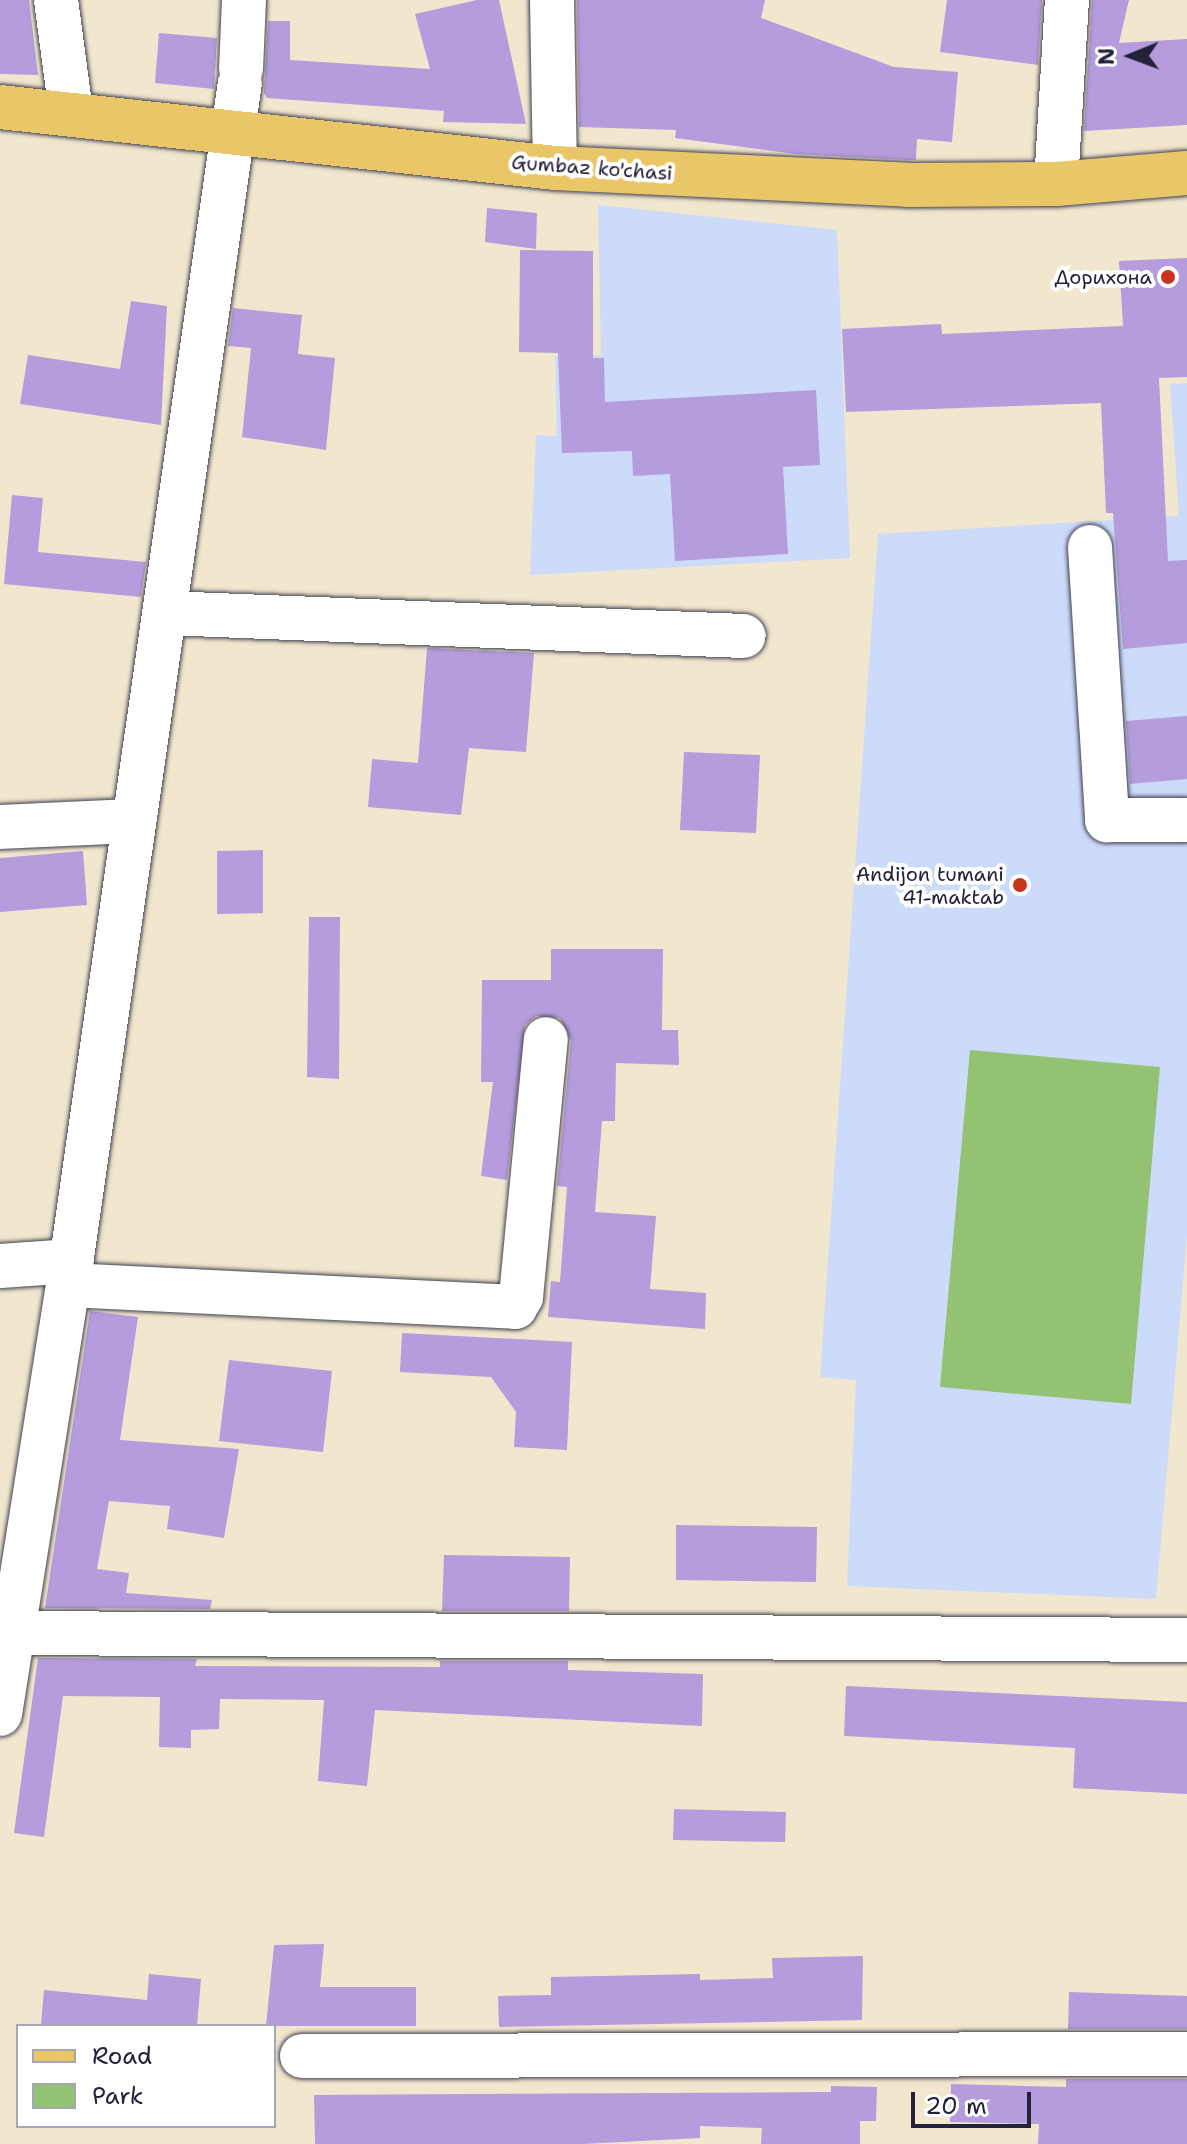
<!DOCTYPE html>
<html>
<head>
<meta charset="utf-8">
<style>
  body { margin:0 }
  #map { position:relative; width:1187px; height:2144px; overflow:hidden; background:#f1e7ce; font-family:"Shantell Sans",sans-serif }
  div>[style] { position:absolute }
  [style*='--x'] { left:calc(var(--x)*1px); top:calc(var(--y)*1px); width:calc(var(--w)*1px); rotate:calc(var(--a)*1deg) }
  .built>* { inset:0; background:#cddbfa }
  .green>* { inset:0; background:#93c372 }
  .building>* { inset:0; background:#b59cdc }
  .roads { filter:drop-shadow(0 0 2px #414051) drop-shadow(0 0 2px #414051) }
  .minor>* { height:44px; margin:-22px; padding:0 22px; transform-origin:22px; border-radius:22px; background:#fff }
  .major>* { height:44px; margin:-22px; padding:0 22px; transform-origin:22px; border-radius:22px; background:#e9c769 }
  .dots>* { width:22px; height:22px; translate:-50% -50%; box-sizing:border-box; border:4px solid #fff; border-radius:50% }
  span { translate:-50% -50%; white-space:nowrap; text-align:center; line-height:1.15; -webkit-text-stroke:8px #fff; paint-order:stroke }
  .street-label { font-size:20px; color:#22223b }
  .poi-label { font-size:20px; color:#22223b }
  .right { translate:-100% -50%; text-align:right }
  .legend { position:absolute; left:16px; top:2024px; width:260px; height:104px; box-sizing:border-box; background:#fff; border:2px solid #a7a7b1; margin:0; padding:10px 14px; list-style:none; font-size:24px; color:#22223b }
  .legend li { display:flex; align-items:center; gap:16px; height:40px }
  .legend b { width:40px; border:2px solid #a7a7b1 }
  .north { position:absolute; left:1091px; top:16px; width:80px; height:80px; -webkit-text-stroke:6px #fff; paint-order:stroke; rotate:269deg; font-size:22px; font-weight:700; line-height:32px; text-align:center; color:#22223b }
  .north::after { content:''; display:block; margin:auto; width:28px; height:36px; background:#22223b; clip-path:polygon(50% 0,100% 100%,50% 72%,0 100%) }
  .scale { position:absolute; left:911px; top:2092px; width:120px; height:36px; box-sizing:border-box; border:4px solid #22223b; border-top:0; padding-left:10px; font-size:24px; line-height:28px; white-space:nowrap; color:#22223b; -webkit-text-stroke:6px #fff; paint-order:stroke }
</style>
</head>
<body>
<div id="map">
  <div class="built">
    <div style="clip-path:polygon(598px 205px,837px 230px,850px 558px,530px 575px,536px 435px,557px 436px,555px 356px,601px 355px)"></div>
    <div style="clip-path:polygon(1187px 383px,1187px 1236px,1156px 1599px,847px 1586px,856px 1380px,820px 1377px,878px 534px,1179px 516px,1170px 384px)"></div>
  </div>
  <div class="green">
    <div style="clip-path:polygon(970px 1050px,1160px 1067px,1131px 1404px,940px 1387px)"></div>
  </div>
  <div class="building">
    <div style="clip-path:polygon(0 0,29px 0,38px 75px,0 74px)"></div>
    <div style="clip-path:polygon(477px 0,499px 0,526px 124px,443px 122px,444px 111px,267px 98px,264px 93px,268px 21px,290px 21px,290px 60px,430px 69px,415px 14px)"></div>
    <div style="clip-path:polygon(577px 0,765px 0,761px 18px,894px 67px,958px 72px,952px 142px,917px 139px,916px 160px,910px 160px,795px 154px,675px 138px,676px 130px,579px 127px)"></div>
    <div style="clip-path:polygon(947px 0,1042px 0,1038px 65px,940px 52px)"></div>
    <div style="clip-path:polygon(1092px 0,1129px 0,1119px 43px,1187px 39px,1187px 125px,1084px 131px)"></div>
    <div style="clip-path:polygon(159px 33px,217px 38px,214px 89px,155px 83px)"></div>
    <div style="clip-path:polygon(487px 208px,537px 213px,536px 249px,485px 242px)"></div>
    <div style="clip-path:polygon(520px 250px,593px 251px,593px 358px,604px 358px,605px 402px,816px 390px,820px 465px,783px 467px,788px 554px,675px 561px,670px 474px,633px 476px,632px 451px,562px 453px,558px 353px,519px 352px)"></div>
    <div style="clip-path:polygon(1187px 258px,1187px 377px,1159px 378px,1168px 561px,1187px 560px,1187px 643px,1123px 649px,1113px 513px,1106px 513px,1101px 403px,846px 412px,842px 329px,941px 324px,942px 334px,1123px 326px,1119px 261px)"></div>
    <div style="clip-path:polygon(131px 301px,167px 306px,161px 425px,20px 404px,28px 355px,120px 369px)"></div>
    <div style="clip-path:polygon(233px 308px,302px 315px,298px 354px,335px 358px,326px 450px,242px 437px,251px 348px,228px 346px)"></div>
    <div style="clip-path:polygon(12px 495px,43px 498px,38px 552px,146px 562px,141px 597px,4px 584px)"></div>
    <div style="clip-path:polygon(427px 648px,534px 653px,526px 752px,469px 748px,461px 815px,368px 807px,372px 759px,418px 763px)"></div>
    <div style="clip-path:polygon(1187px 716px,1187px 779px,1130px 784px,1126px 721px)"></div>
    <div style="clip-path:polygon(684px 752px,760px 755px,756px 833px,680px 830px)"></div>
    <div style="clip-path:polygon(263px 850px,263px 913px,217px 914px,217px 851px)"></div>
    <div style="clip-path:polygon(83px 851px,87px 905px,0 912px,0 858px)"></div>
    <div style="clip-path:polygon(309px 917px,340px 917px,339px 1079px,307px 1077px)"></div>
    <div style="clip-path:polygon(551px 949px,663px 949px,662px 1030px,678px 1030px,679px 1065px,616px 1063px,615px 1121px,602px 1121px,595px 1212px,656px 1216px,650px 1289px,706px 1293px,705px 1329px,548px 1317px,551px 1281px,560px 1282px,567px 1187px,557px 1186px,571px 1041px,560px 1018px,536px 1016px,525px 1025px,507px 1180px,481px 1176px,493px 1082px,481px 1082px,482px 980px,551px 980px)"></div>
    <div style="clip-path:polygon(90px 1311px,138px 1317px,120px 1440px,239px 1449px,224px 1538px,167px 1529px,170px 1506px,109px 1501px,97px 1569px,129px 1573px,126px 1593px,212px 1600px,210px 1609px,45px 1608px)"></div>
    <div style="clip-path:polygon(402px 1333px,572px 1342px,567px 1450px,514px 1447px,516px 1412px,491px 1377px,400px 1372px)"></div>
    <div style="clip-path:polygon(229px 1360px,332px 1371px,323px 1452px,219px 1441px)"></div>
    <div style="clip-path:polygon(676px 1525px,817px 1527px,816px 1582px,676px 1580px)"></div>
    <div style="clip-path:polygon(444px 1555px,570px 1557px,569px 1611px,442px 1611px)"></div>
    <div style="clip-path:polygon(38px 1658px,197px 1659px,195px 1666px,440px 1667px,440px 1661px,568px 1661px,568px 1670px,703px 1674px,702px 1726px,375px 1710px,367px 1786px,318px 1781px,324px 1700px,220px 1699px,219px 1729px,191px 1730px,191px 1748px,159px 1747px,160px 1697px,63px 1696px,44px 1837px,14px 1833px)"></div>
    <div style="clip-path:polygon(846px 1686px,1187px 1702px,1187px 1794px,1073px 1788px,1075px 1748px,844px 1736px)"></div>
    <div style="clip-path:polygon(674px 1809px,786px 1812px,785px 1842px,673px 1840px)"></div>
    <div style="clip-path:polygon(324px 1944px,320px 1987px,416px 1987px,416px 2026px,266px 2026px,274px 1945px)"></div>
    <div style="clip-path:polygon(863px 1956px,862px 2020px,499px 2027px,498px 1996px,551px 1995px,551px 1977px,700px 1974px,700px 1980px,773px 1978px,772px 1958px)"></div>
    <div style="clip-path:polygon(149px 1974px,201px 1979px,197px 2026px,41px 2024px,44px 1990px,147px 2000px)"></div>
    <div style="clip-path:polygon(1069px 1992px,1187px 1996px,1187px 2029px,1068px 2029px)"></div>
    <div style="clip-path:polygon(1066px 2079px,1187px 2079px,1187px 2144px,1038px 2144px,1039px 2124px,950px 2122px,951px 2084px,1066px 2087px)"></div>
    <div style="clip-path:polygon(831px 2086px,877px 2087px,876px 2121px,860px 2121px,860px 2144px,761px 2144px,762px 2128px,700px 2126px,700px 2138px,582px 2144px,315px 2144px,314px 2095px,831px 2092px)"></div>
  </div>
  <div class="roads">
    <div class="minor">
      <div style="--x:56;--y:0;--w:113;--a:82.4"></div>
      <div style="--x:552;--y:0;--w:168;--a:89"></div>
      <div style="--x:241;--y:69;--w:69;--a:-87.5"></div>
      <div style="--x:1056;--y:184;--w:184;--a:-86.6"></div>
      <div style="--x:1090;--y:547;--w:274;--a:86.4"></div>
      <div style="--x:1107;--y:820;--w:80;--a:0"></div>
      <div style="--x:166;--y:613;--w:578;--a:2.28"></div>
      <div style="--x:0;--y:827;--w:132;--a:-2.6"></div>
      <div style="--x:0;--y:1266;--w:72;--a:-4"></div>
      <div style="--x:68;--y:1285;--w:448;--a:2.8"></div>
      <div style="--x:515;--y:1307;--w:12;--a:-59"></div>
      <div style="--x:521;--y:1297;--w:259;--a:-84.5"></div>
      <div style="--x:13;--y:1633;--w:1174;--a:0.34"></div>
      <div style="--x:0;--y:1714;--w:434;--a:-81"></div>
      <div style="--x:68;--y:1285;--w:1214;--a:-81.86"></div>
      <div style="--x:302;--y:2056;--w:885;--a:-0.13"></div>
    </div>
    <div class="major">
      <div style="--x:0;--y:107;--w:558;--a:6.27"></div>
      <div style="--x:555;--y:168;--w:354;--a:2.7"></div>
      <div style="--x:909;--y:185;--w:147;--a:-0.4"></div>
      <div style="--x:1056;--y:184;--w:131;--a:-4.8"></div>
    </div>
  </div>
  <div class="dots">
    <div style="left:1168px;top:277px;background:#c8321e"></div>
    <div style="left:1020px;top:885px;background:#c8321e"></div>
  </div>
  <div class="street-label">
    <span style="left:592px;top:168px;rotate:4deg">Gumbaz ko'chasi</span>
  </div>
  <div class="poi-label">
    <span class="right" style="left:1152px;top:277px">Дорихона</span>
    <span class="right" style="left:1004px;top:886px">Andijon tumani<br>41-maktab</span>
  </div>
  <ul class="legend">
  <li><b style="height:10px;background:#e9c769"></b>Road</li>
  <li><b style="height:22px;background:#93c372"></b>Park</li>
  </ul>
  <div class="north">N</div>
  <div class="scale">20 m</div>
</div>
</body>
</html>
